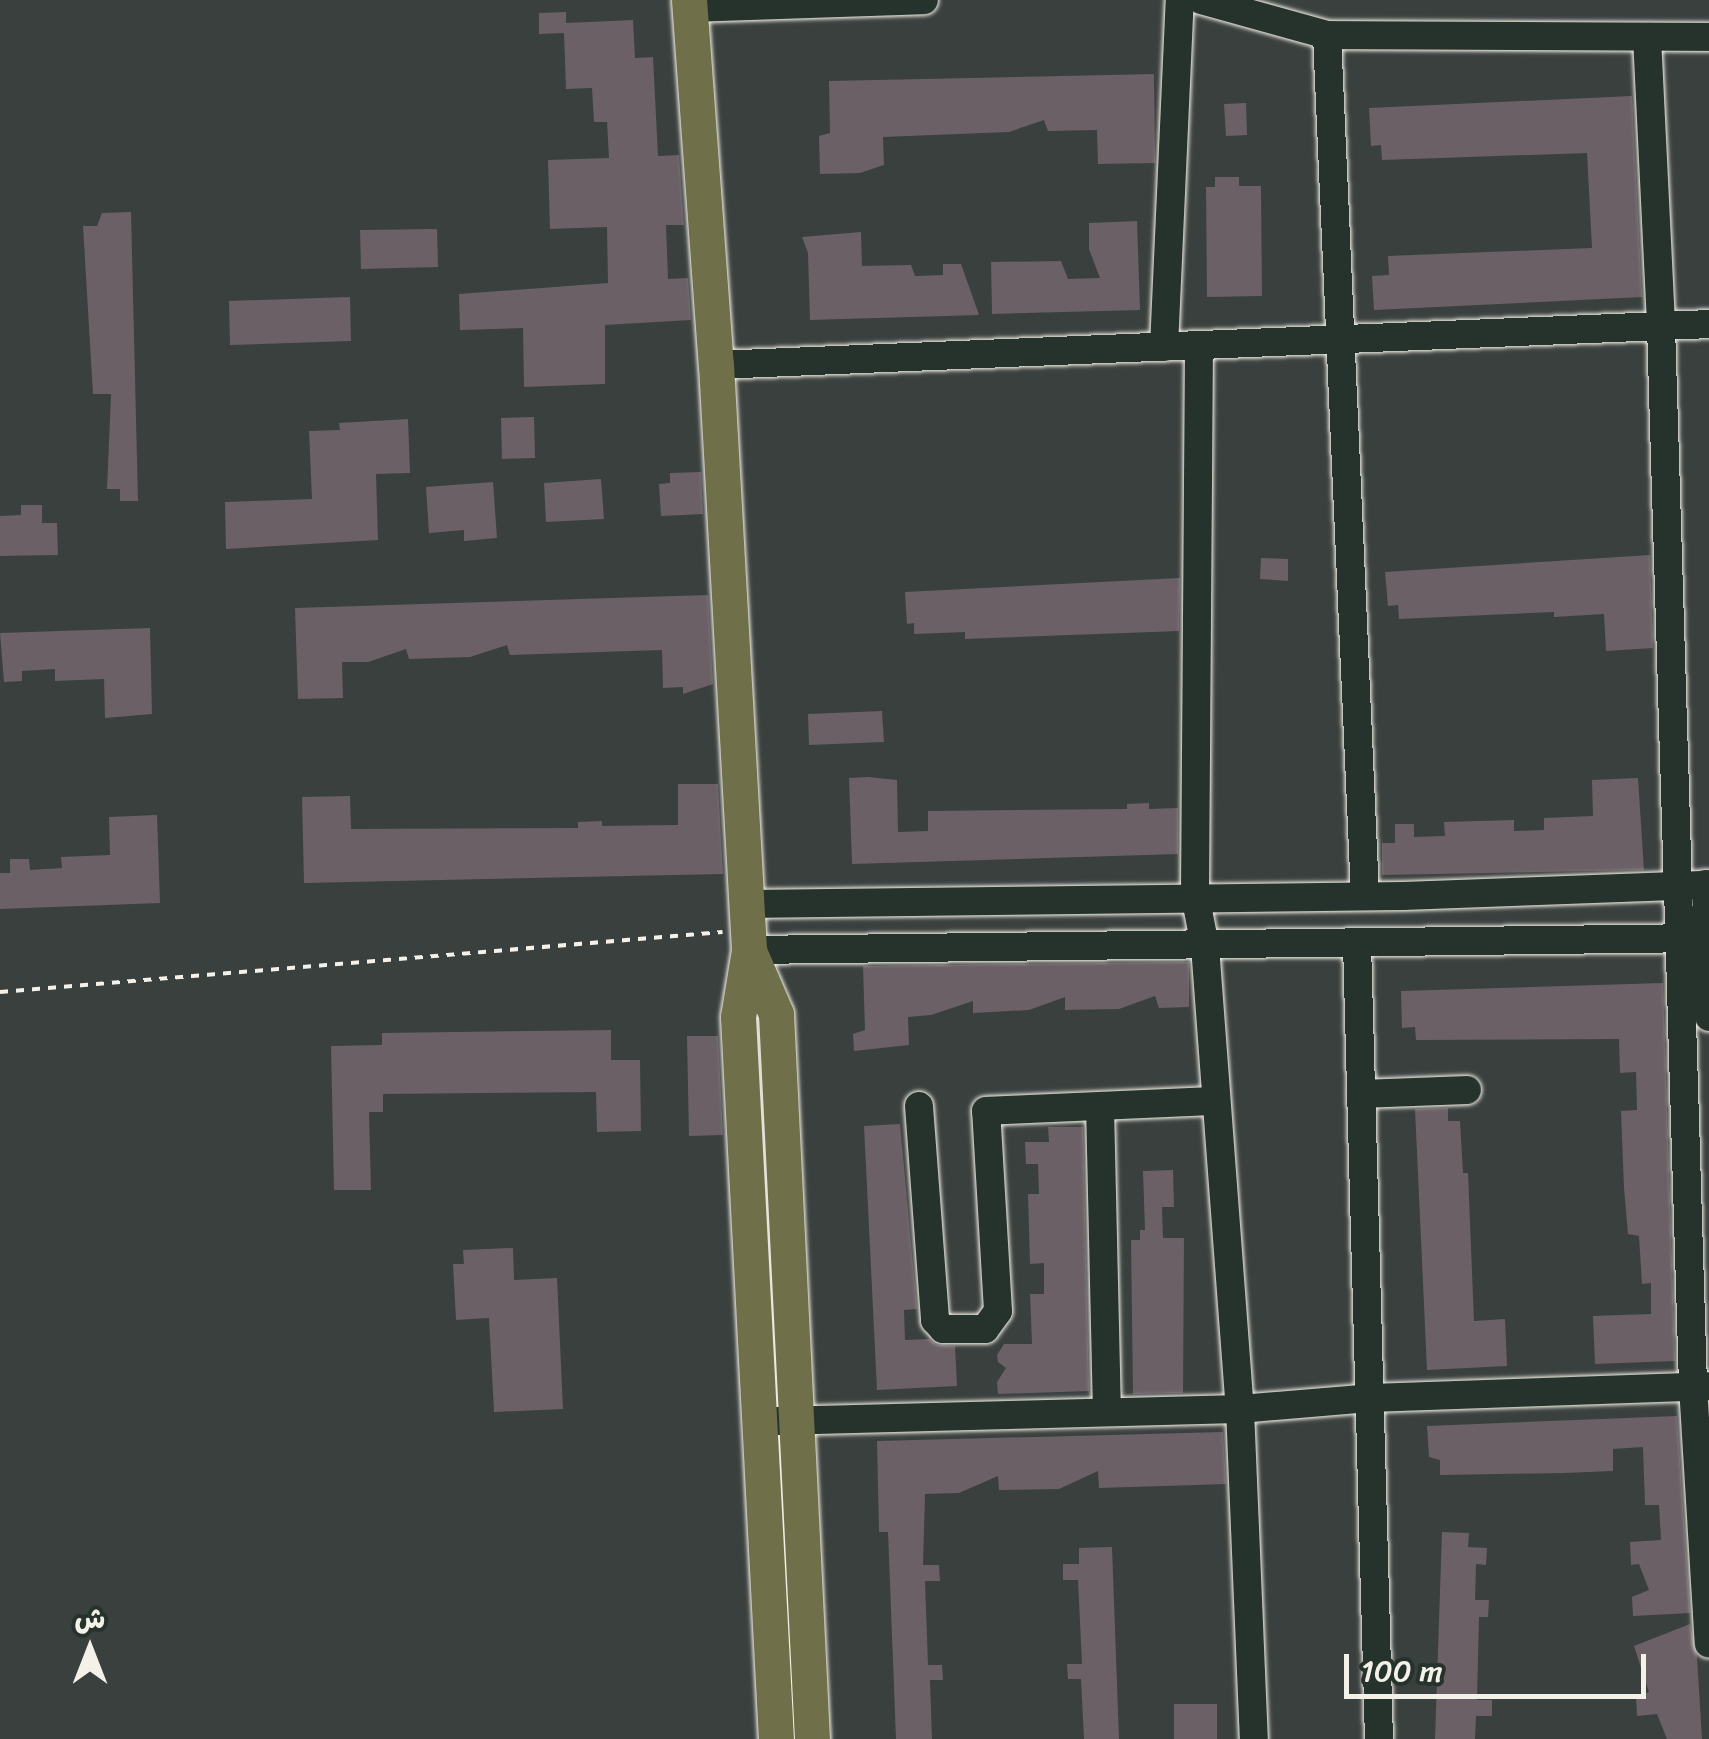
<!DOCTYPE html>
<html>
<head>
<meta charset="utf-8">
<style>
  body { margin:0 }
  #map { position:relative; width:1709px; height:1739px; overflow:hidden; background:#3a403e; font-family:Sriracha,"Playpen Sans Arabic",sans-serif }
  div>[style] { position:absolute }
  [style*='--x'] { left:calc(var(--x)*1px); top:calc(var(--y)*1px); width:calc(var(--w)*1px); rotate:calc(var(--a)*1deg) }
  .building>* { inset:0; background:#6a6066 }
  .path>* { height:4px; margin-top:-2px; transform-origin:0; background:repeating-linear-gradient(90deg,#f4f1e8 0 8px,transparent 0 16px) }
  .roads { filter:drop-shadow(0 0 2px #f4f1e8) drop-shadow(0 0 2px #f4f1e8) }
  .minor>* { height:28px; margin:-14px; padding:0 14px; transform-origin:14px; border-radius:14px; background:#26332d }
  .major>* { height:35px; margin:-17.5px; padding:0 17.5px; transform-origin:17.5px; border-radius:17.5px; background:#6f704a }
  span { translate:-50% -50%; white-space:nowrap; text-align:center; line-height:1.15; -webkit-text-stroke:8px #26332d; paint-order:stroke }
  .north { position:absolute; left:40px; top:1599px; width:100px; height:100px; -webkit-text-stroke:8px #26332d; paint-order:stroke; rotate:0deg; font-size:28px; font-weight:700; line-height:40px; text-align:center; color:#f4f1e8 }
  .north::after { content:''; display:block; margin:auto; width:35px; height:45px; background:#f4f1e8; clip-path:polygon(50% 0,100% 100%,50% 72%,0 100%) }
  .scale { position:absolute; left:1344px; top:1654px; width:302px; height:45px; box-sizing:border-box; border:5px solid #f4f1e8; border-top:0; padding-left:12px; font-size:30px; line-height:35px; white-space:nowrap; color:#f4f1e8; -webkit-text-stroke:8px #26332d; paint-order:stroke }
</style>
</head>
<body>
<div id="map">
  <div class="building">
    <div style="clip-path:polygon(566px 12px,566px 23px,633px 20px,635px 58px,653px 57px,658px 156px,679px 155px,684px 225px,666px 225px,668px 279px,688px 278px,691px 320px,605px 325px,605px 384px,524px 387px,523px 328px,460px 330px,459px 294px,608px 283px,607px 227px,550px 229px,548px 160px,609px 158px,607px 122px,594px 122px,592px 88px,566px 89px,564px 33px,539px 34px,539px 13px)"></div>
    <div style="clip-path:polygon(1154px 74px,1155px 163px,1098px 164px,1097px 130px,1048px 131px,1044px 120px,1009px 132px,883px 137px,884px 165px,860px 173px,820px 174px,819px 136px,830px 133px,829px 81px)"></div>
    <div style="clip-path:polygon(1632px 96px,1642px 297px,1374px 310px,1372px 276px,1389px 275px,1388px 256px,1592px 248px,1587px 153px,1382px 160px,1381px 145px,1371px 146px,1369px 108px)"></div>
    <div style="clip-path:polygon(1246px 103px,1247px 135px,1226px 136px,1224px 104px)"></div>
    <div style="clip-path:polygon(1215px 177px,1239px 177px,1239px 186px,1261px 186px,1262px 296px,1207px 297px,1206px 187px,1215px 187px)"></div>
    <div style="clip-path:polygon(131px 212px,138px 501px,120px 501px,120px 489px,107px 489px,111px 394px,93px 394px,83px 226px,97px 226px,102px 213px)"></div>
    <div style="clip-path:polygon(1137px 221px,1140px 310px,992px 314px,991px 262px,1061px 261px,1068px 279px,1100px 278px,1089px 249px,1089px 223px)"></div>
    <div style="clip-path:polygon(437px 229px,438px 267px,361px 269px,360px 230px)"></div>
    <div style="clip-path:polygon(861px 232px,862px 266px,911px 265px,915px 276px,943px 275px,943px 264px,961px 264px,979px 315px,810px 320px,808px 253px,802px 237px)"></div>
    <div style="clip-path:polygon(350px 297px,351px 341px,230px 345px,229px 301px)"></div>
    <div style="clip-path:polygon(534px 417px,535px 458px,502px 459px,501px 418px)"></div>
    <div style="clip-path:polygon(408px 419px,410px 473px,376px 474px,378px 540px,226px 549px,225px 502px,312px 499px,309px 431px,340px 430px,339px 423px)"></div>
    <div style="clip-path:polygon(701px 472px,703px 514px,661px 516px,659px 484px,670px 483px,670px 473px)"></div>
    <div style="clip-path:polygon(601px 479px,604px 519px,546px 522px,544px 483px)"></div>
    <div style="clip-path:polygon(493px 482px,497px 538px,464px 541px,464px 530px,429px 533px,426px 487px)"></div>
    <div style="clip-path:polygon(21px 505px,42px 505px,42px 523px,57px 523px,58px 555px,0 556px,0 516px,21px 515px)"></div>
    <div style="clip-path:polygon(1650px 555px,1653px 648px,1606px 651px,1604px 614px,1554px 617px,1554px 612px,1399px 619px,1398px 605px,1388px 606px,1385px 572px)"></div>
    <div style="clip-path:polygon(1261px 558px,1288px 559px,1288px 581px,1260px 579px)"></div>
    <div style="clip-path:polygon(1180px 578px,1179px 631px,965px 639px,965px 632px,914px 634px,914px 623px,907px 624px,905px 592px)"></div>
    <div style="clip-path:polygon(708px 595px,713px 684px,683px 694px,683px 687px,663px 688px,662px 650px,510px 655px,507px 645px,470px 657px,409px 659px,406px 649px,368px 662px,342px 662px,343px 698px,298px 699px,295px 608px)"></div>
    <div style="clip-path:polygon(150px 628px,152px 714px,105px 718px,104px 679px,55px 681px,55px 669px,22px 671px,22px 681px,4px 682px,0 633px)"></div>
    <div style="clip-path:polygon(882px 711px,884px 742px,809px 745px,808px 714px)"></div>
    <div style="clip-path:polygon(868px 777px,897px 780px,898px 832px,928px 831px,928px 811px,1127px 809px,1127px 804px,1149px 803px,1149px 809px,1178px 808px,1178px 854px,852px 864px,849px 778px)"></div>
    <div style="clip-path:polygon(1638px 778px,1644px 870px,1382px 875px,1382px 843px,1395px 843px,1395px 824px,1414px 824px,1414px 837px,1445px 836px,1444px 822px,1514px 820px,1514px 831px,1544px 830px,1544px 818px,1593px 816px,1592px 780px)"></div>
    <div style="clip-path:polygon(678px 784px,718px 784px,723px 874px,304px 883px,302px 797px,350px 796px,351px 829px,578px 828px,578px 822px,602px 821px,602px 826px,678px 825px)"></div>
    <div style="clip-path:polygon(157px 815px,160px 903px,0 909px,0 873px,10px 873px,10px 859px,29px 859px,30px 870px,62px 868px,61px 857px,110px 855px,109px 817px)"></div>
    <div style="clip-path:polygon(1189px 962px,1189px 1007px,1159px 1008px,1155px 996px,1119px 1009px,1065px 1010px,1065px 997px,1029px 1010px,973px 1013px,973px 1001px,931px 1015px,908px 1017px,909px 1045px,854px 1051px,853px 1034px,865px 1030px,863px 966px)"></div>
    <div style="clip-path:polygon(1663px 983px,1675px 1361px,1595px 1364px,1593px 1316px,1651px 1314px,1651px 1283px,1642px 1284px,1639px 1236px,1628px 1234px,1624px 1188px,1621px 1111px,1637px 1110px,1636px 1072px,1620px 1073px,1619px 1039px,1416px 1040px,1415px 1027px,1402px 1028px,1401px 991px)"></div>
    <div style="clip-path:polygon(611px 1030px,611px 1060px,640px 1060px,641px 1131px,597px 1132px,596px 1092px,383px 1094px,383px 1112px,369px 1112px,371px 1190px,334px 1190px,331px 1046px,382px 1045px,382px 1033px)"></div>
    <div style="clip-path:polygon(687px 1036px,718px 1036px,723px 1135px,689px 1136px)"></div>
    <div style="clip-path:polygon(1448px 1108px,1448px 1121px,1460px 1121px,1463px 1173px,1468px 1173px,1474px 1321px,1505px 1319px,1507px 1366px,1427px 1370px,1415px 1109px)"></div>
    <div style="clip-path:polygon(900px 1124px,917px 1309px,904px 1310px,905px 1340px,929px 1339px,937px 1345px,955px 1346px,957px 1386px,877px 1390px,864px 1126px)"></div>
    <div style="clip-path:polygon(1048px 1127px,1083px 1127px,1089px 1391px,998px 1394px,997px 1382px,1006px 1368px,998px 1362px,997px 1355px,1004px 1344px,1032px 1344px,1030px 1294px,1044px 1294px,1044px 1263px,1030px 1264px,1028px 1194px,1039px 1194px,1038px 1164px,1026px 1164px,1025px 1142px,1049px 1142px)"></div>
    <div style="clip-path:polygon(1173px 1170px,1174px 1207px,1162px 1207px,1163px 1238px,1184px 1238px,1183px 1393px,1133px 1394px,1131px 1240px,1140px 1240px,1140px 1230px,1145px 1230px,1143px 1171px)"></div>
    <div style="clip-path:polygon(513px 1248px,514px 1280px,557px 1278px,563px 1409px,494px 1412px,489px 1318px,456px 1320px,453px 1264px,464px 1264px,463px 1250px)"></div>
    <div style="clip-path:polygon(1677px 1416px,1690px 1613px,1633px 1616px,1632px 1597px,1649px 1590px,1639px 1564px,1631px 1565px,1630px 1542px,1661px 1540px,1659px 1505px,1645px 1505px,1643px 1447px,1613px 1449px,1613px 1471px,1564px 1473px,1440px 1475px,1440px 1460px,1429px 1457px,1427px 1426px)"></div>
    <div style="clip-path:polygon(1223px 1432px,1226px 1484px,1099px 1488px,1098px 1471px,1059px 1489px,999px 1490px,998px 1476px,959px 1493px,925px 1494px,923px 1565px,939px 1565px,940px 1581px,925px 1581px,928px 1665px,942px 1665px,943px 1680px,930px 1680px,932px 1739px,896px 1739px,888px 1532px,879px 1532px,877px 1441px)"></div>
    <div style="clip-path:polygon(1442px 1532px,1469px 1533px,1468px 1547px,1487px 1548px,1486px 1565px,1476px 1564px,1475px 1600px,1489px 1600px,1488px 1617px,1479px 1617px,1477px 1700px,1492px 1700px,1492px 1716px,1476px 1716px,1475px 1739px,1435px 1739px)"></div>
    <div style="clip-path:polygon(1112px 1547px,1119px 1739px,1084px 1739px,1081px 1679px,1068px 1679px,1067px 1664px,1082px 1664px,1078px 1580px,1063px 1580px,1063px 1564px,1079px 1564px,1079px 1548px)"></div>
    <div style="clip-path:polygon(1690px 1624px,1697px 1657px,1702px 1739px,1667px 1739px,1657px 1714px,1637px 1716px,1636px 1697px,1649px 1692px,1634px 1646px)"></div>
    <div style="clip-path:polygon(1174px 1704px,1217px 1704px,1217px 1739px,1174px 1739px)"></div>
  </div>
  <div class="path">
    <div style="--x:0;--y:992;--w:725;--a:-4.74"></div>
  </div>
  <div class="roads">
    <div class="minor">
      <div style="--x:1201;--y:0;--w:131;--a:15.5"></div>
      <div style="--x:1327;--y:35;--w:382;--a:0.3"></div>
      <div style="--x:689;--y:8;--w:235;--a:-1.9"></div>
      <div style="--x:1327;--y:35;--w:862;--a:87.47"></div>
      <div style="--x:1647;--y:37;--w:289;--a:87.2"></div>
      <div style="--x:1661;--y:326;--w:1060;--a:88.27"></div>
      <div style="--x:1693;--y:1386;--w:258;--a:86.5"></div>
      <div style="--x:1199;--y:345;--w:550;--a:90.42"></div>
      <div style="--x:1195;--y:895;--w:52;--a:78.9"></div>
      <div style="--x:1205;--y:946;--w:464;--a:85.7"></div>
      <div style="--x:1240;--y:1409;--w:330;--a:87.6"></div>
      <div style="--x:1164;--y:347;--w:347;--a:-87.4"></div>
      <div style="--x:716;--y:365;--w:994;--a:-2.36"></div>
      <div style="--x:1706;--y:884;--w:133;--a:88.7"></div>
      <div style="--x:746;--y:904;--w:657;--a:-0.7"></div>
      <div style="--x:1403;--y:896;--w:306;--a:-2.1"></div>
      <div style="--x:1357;--y:943;--w:796;--a:88.42"></div>
      <div style="--x:749;--y:950;--w:960;--a:-0.72"></div>
      <div style="--x:1361;--y:1094;--w:106;--a:-2.2"></div>
      <div style="--x:919;--y:1106;--w:215;--a:85.7"></div>
      <div style="--x:935;--y:1320;--w:12;--a:48"></div>
      <div style="--x:943;--y:1329;--w:42;--a:0"></div>
      <div style="--x:985;--y:1329;--w:22;--a:-54"></div>
      <div style="--x:998;--y:1311;--w:200;--a:-93.4"></div>
      <div style="--x:986;--y:1111;--w:230;--a:-2.5"></div>
      <div style="--x:1100;--y:1106;--w:306;--a:88.7"></div>
      <div style="--x:778;--y:1421;--w:462;--a:-1.5"></div>
      <div style="--x:1240;--y:1409;--w:130;--a:-4.8"></div>
      <div style="--x:1370;--y:1398;--w:339;--a:-2"></div>
    </div>
    <div class="major">
      <div style="--x:689;--y:0;--w:366;--a:85.8"></div>
      <div style="--x:716;--y:365;--w:586;--a:86.77"></div>
      <div style="--x:749;--y:950;--w:68;--a:99.3"></div>
      <div style="--x:738;--y:1017;--w:723;--a:86.99"></div>
      <div style="--x:749;--y:951;--w:69;--a:66.8"></div>
      <div style="--x:776;--y:1014;--w:726;--a:87.16"></div>
    </div>
  </div>
  <div class="north">ش</div>
  <div class="scale">100 m</div>
</div>
</body>
</html>
